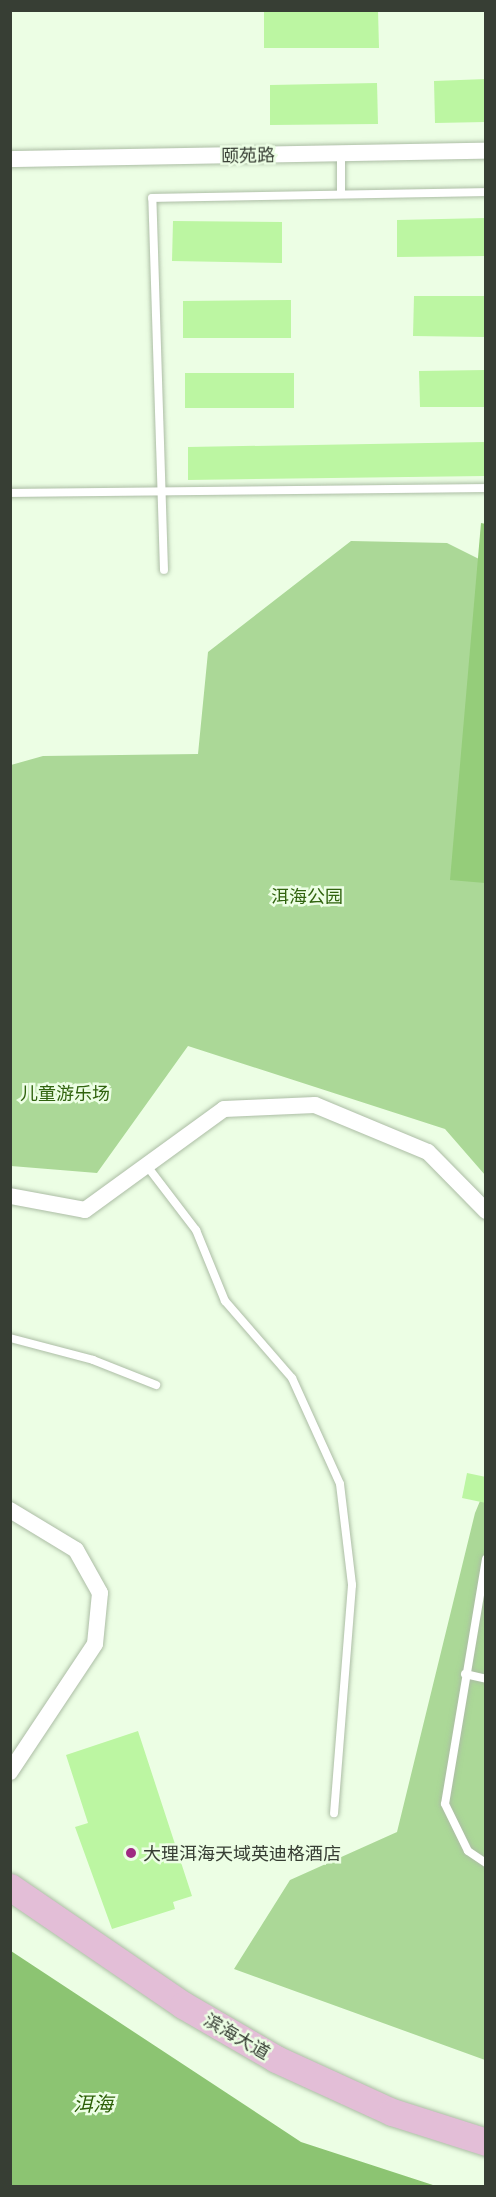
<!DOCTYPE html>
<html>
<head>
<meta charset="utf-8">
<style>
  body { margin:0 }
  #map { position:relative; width:496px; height:2197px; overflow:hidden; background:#ecfee4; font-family:"Open Sans","Noto Sans SC",sans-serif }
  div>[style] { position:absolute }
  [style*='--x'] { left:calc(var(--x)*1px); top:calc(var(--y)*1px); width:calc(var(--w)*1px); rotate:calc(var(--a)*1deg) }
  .green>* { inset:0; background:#abd897 }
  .forest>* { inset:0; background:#95cd7a }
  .water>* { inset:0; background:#8cc472 }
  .building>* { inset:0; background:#bcf6a2 }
  .roads { filter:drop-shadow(0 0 2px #acbda5) drop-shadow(0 0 2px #acbda5) }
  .service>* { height:8px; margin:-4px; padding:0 4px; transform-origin:4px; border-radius:4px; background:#fff }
  .minor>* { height:16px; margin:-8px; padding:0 8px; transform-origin:8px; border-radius:8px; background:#fff }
  .primary>* { height:27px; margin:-13.5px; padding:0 13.5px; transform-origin:13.5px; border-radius:13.5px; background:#e3bed7 }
  .dots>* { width:16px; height:16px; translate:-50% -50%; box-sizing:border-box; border:3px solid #ecfee4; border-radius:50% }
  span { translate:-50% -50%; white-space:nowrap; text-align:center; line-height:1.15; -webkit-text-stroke:5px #ecfee4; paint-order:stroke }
  .street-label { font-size:18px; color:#373e34 }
  .park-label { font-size:18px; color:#30630e }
  .poi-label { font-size:18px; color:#373e34 }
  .left { translate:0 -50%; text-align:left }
  .water-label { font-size:20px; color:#2c5f07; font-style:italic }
  .frame { position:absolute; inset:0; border:12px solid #373e34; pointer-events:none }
</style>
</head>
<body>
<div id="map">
  <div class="green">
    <div style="clip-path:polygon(351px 541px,447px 543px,485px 562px,485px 1175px,445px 1129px,188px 1046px,97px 1173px,11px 1166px,11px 765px,43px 756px,198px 754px,208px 652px)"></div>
    <div style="clip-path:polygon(485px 1489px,485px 2060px,234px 1969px,290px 1880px,397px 1832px,475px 1513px)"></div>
  </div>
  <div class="forest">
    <div style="clip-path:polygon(481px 523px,486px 524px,485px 883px,450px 880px)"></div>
  </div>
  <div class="water">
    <div style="clip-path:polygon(11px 1951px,301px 2142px,436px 2186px,11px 2186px)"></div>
  </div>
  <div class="building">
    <div style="clip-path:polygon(264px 10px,378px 10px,379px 48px,264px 48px)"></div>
    <div style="clip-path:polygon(486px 79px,486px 122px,435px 123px,434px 81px)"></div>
    <div style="clip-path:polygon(377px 83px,378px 124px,270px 125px,270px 85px)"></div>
    <div style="clip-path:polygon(486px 218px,486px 256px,397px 257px,397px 220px)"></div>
    <div style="clip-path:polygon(173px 221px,282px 222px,282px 263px,172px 261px)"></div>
    <div style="clip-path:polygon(414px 296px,486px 296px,486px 337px,413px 336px)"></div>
    <div style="clip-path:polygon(291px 300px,291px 338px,183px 338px,183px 301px)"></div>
    <div style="clip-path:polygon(486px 370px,486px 407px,420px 407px,419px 371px)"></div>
    <div style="clip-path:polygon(185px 373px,294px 373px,294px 408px,185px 408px)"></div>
    <div style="clip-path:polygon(486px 442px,486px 476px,188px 480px,188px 447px)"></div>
    <div style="clip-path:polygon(467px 1473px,486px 1477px,486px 1503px,462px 1498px)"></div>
    <div style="clip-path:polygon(138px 1731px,192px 1896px,173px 1902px,175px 1909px,112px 1929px,75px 1827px,88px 1823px,66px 1755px)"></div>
  </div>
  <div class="roads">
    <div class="service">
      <div style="--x:341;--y:193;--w:39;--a:-90"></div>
      <div style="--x:10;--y:493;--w:476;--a:-0.6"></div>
      <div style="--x:164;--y:570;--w:372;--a:-91.8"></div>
      <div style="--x:152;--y:198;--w:334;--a:-1"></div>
      <div style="--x:147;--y:1166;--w:81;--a:52.6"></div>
      <div style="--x:196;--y:1230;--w:77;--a:67.8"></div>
      <div style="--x:225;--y:1301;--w:102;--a:49"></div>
      <div style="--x:292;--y:1378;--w:116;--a:65.6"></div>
      <div style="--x:340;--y:1484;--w:102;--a:83.2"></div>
      <div style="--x:352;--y:1585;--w:229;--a:94.5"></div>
      <div style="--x:10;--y:1338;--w:86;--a:14.8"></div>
      <div style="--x:93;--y:1360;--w:68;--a:21.6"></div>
      <div style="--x:486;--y:1559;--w:248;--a:99.5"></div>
      <div style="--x:445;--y:1804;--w:52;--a:63.9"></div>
      <div style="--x:468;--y:1851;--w:22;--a:34"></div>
      <div style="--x:465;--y:1674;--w:22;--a:13"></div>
    </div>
    <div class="minor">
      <div style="--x:10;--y:159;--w:476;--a:-1"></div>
      <div style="--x:10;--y:1196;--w:76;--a:10.6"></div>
      <div style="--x:85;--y:1210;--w:172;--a:-36"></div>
      <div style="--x:224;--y:1109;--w:91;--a:-2.5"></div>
      <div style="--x:315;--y:1105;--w:122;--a:22.6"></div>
      <div style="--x:428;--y:1152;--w:83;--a:45.5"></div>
      <div style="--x:10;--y:1510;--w:77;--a:31.2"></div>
      <div style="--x:76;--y:1550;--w:49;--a:60.8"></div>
      <div style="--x:100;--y:1593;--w:51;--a:95.6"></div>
      <div style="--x:95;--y:1644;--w:154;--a:123.6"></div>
    </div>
    <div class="primary">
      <div style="--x:10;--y:1887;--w:209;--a:34.3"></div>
      <div style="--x:183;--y:2005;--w:108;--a:30.1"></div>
      <div style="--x:276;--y:2059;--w:128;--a:24.6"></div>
      <div style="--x:392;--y:2112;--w:99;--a:17.7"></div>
    </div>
  </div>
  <div class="dots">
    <div style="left:131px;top:1853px;background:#9f2982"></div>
  </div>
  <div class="street-label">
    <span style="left:248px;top:155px;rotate:-1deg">颐苑路</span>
    <span style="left:237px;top:2036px;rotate:30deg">滨海大道</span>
  </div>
  <div class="park-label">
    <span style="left:307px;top:896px">洱海公园</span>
    <span style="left:65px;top:1093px">儿童游乐场</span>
  </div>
  <div class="poi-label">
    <span class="left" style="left:143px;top:1853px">大理洱海天域英迪格酒店</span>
  </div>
  <div class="water-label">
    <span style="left:93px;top:2103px">洱海</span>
  </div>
  <div class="frame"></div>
</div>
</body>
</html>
